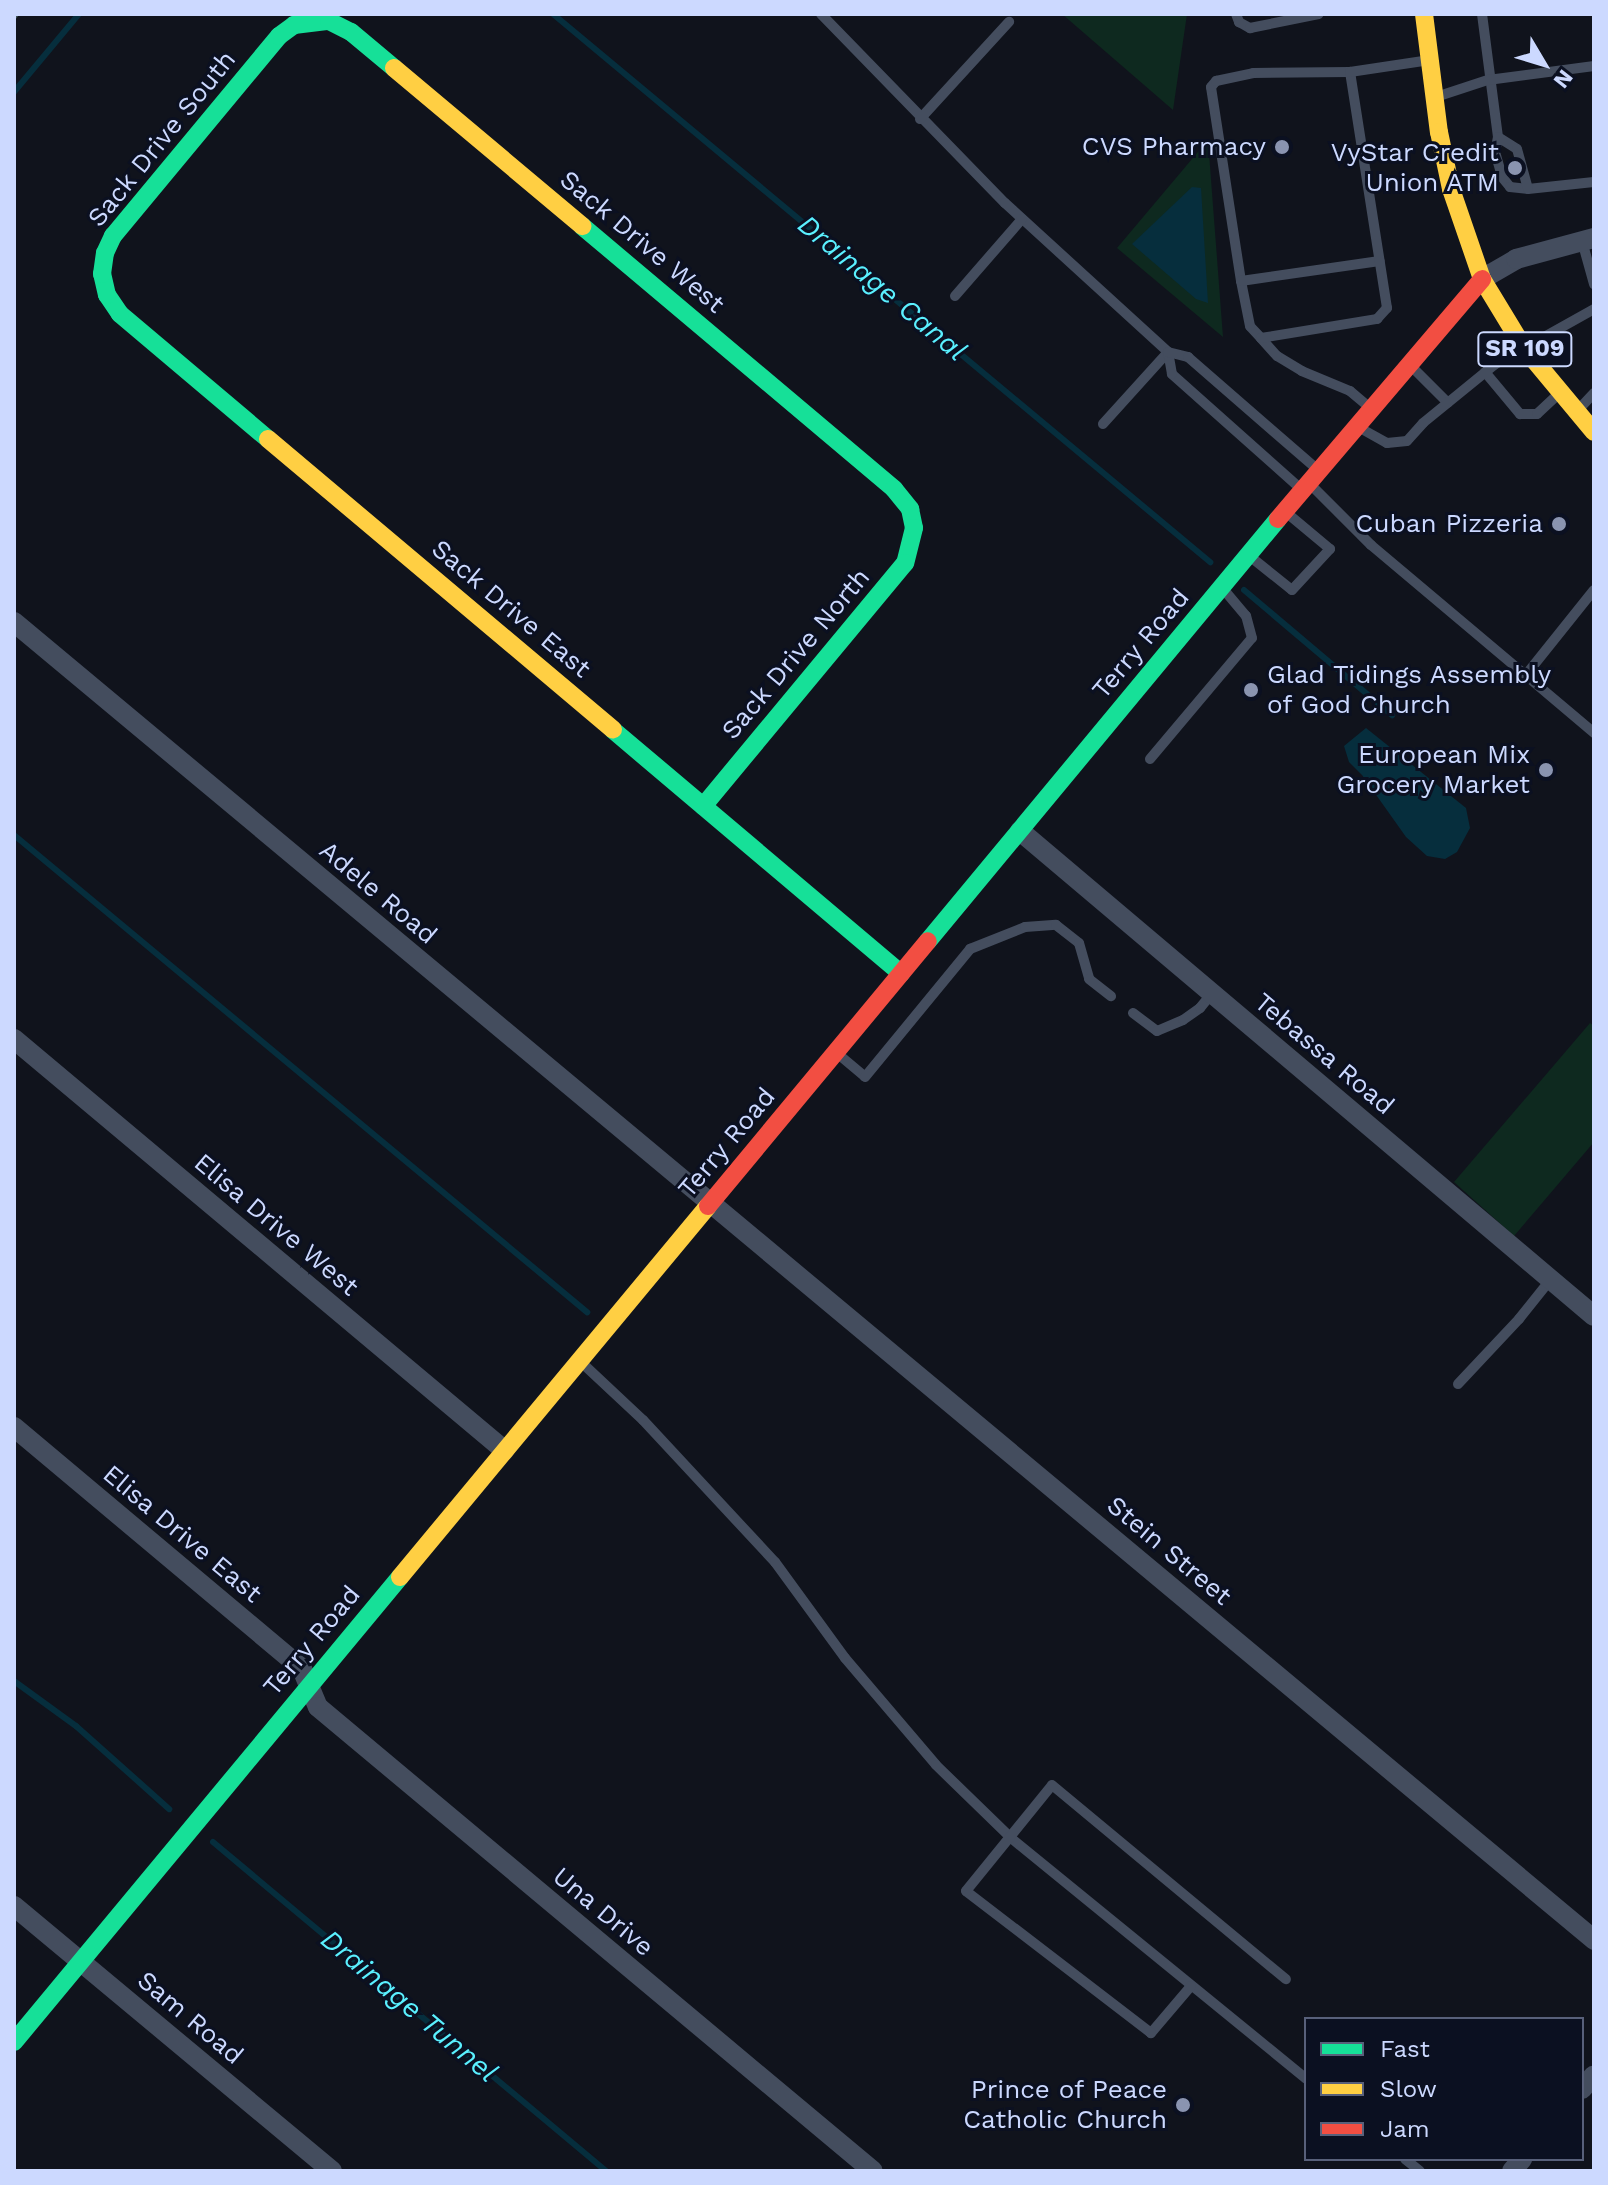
<!DOCTYPE html>
<html>
<head>
<meta charset="utf-8">
<style>
  body { margin:0 }
  #map { position:relative; width:1608px; height:2185px; overflow:hidden; background:#10131c; font-family:"Work Sans",sans-serif }
  div>[style] { position:absolute }
  [style*='--x'] { left:calc(var(--x)*1px); top:calc(var(--y)*1px); width:calc(var(--w)*1px); rotate:calc(var(--a)*1deg) }
  .green>* { inset:0; background:#0e291f }
  .water>* { inset:0; background:#062e3d }
  .stream>* { height:6px; margin:-3px; padding:0 3px; transform-origin:3px; border-radius:3px; background:#062e3d }
  .path>* { height:4px; margin-top:-2px; transform-origin:0; background:repeating-linear-gradient(90deg,#40575a 0 4px,transparent 0 10px) }
  .lane>* { height:10px; margin:-5px; padding:0 5px; transform-origin:5px; border-radius:5px; background:#444d5e }
  .street>* { height:20px; margin:-10px; padding:0 10px; transform-origin:10px; border-radius:10px; background:#444d5e }
  .fast>* { height:18px; margin:-9px; padding:0 9px; transform-origin:9px; border-radius:9px; background:#16e098 }
  .slow>* { height:18px; margin:-9px; padding:0 9px; transform-origin:9px; border-radius:9px; background:#ffcf43 }
  .jam>* { height:18px; margin:-9px; padding:0 9px; transform-origin:9px; border-radius:9px; background:#f24e42 }
  .dots>* { width:22px; height:22px; translate:-50% -50%; box-sizing:border-box; border:4px solid #0b1021; border-radius:50% }
  span { translate:-50% -50%; white-space:nowrap; text-align:center; line-height:1.15; -webkit-text-stroke:6px #0b1021; paint-order:stroke }
  .shield-label span { padding:2px 6px; background:#0b1021; border:2px solid; border-radius:6px; -webkit-text-stroke-width:0 }
  .shield-label { font-size:24px; color:#ccd9ff; font-weight:700 }
  .street-label { font-size:26px; color:#ccd9ff }
  .poi-label { font-size:26px; color:#ccd9ff }
  .right { translate:-100% -50%; text-align:right }
  .left { translate:0 -50%; text-align:left }
  .water-label { font-size:28px; color:#5af0ff; font-style:italic }
  .frame { position:absolute; inset:0; border:16px solid #ccd9ff; pointer-events:none }
  .legend { position:absolute; left:1304px; top:2017px; width:280px; height:144px; box-sizing:border-box; background:#0b1021; border:2px solid #58607a; margin:0; padding:10px 14px; list-style:none; font-size:24px; color:#ccd9ff }
  .legend li { display:flex; align-items:center; gap:16px; height:40px }
  .legend b { width:40px; border:2px solid #58607a }
  .north { position:absolute; left:1504px; top:24px; width:80px; height:80px; -webkit-text-stroke:6px #0b1021; paint-order:stroke; rotate:128deg; font-size:22px; font-weight:700; line-height:32px; text-align:center; color:#ccd9ff }
  .north::after { content:''; display:block; margin:auto; width:28px; height:36px; background:#ccd9ff; clip-path:polygon(50% 0,100% 100%,50% 72%,0 100%) }
</style>
</head>
<body>
<div id="map">
  <div class="green">
    <div style="clip-path:polygon(1062px 14px,1187px 14px,1173px 110px)"></div>
    <div style="clip-path:polygon(1208px 140px,1223px 337px,1117px 248px)"></div>
    <div style="clip-path:polygon(1590px 1023px,1594px 1026px,1594px 1142px,1514px 1236px,1454px 1182px)"></div>
  </div>
  <div class="water">
    <div style="clip-path:polygon(1192px 187px,1201px 188px,1208px 303px,1196px 299px,1132px 244px)"></div>
    <div style="clip-path:polygon(1366px 728px,1466px 808px,1470px 828px,1457px 852px,1445px 859px,1427px 856px,1406px 837px,1362px 775px,1349px 762px,1344px 746px)"></div>
  </div>
  <div class="stream">
    <div style="--x:553;--y:14;--w:856;--a:39.83"></div>
    <div style="--x:14;--y:92;--w:102;--a:-50.2"></div>
    <div style="--x:1244;--y:590;--w:194;--a:40.2"></div>
    <div style="--x:14;--y:835;--w:746;--a:39.78"></div>
    <div style="--x:14;--y:1681;--w:77;--a:36"></div>
    <div style="--x:76;--y:1726;--w:125;--a:41.7"></div>
    <div style="--x:213;--y:1842;--w:513;--a:39.93"></div>
  </div>
  <div class="path">
    <div style="--x:14;--y:18;--w:5;--a:-53"></div>
  </div>
  <div class="lane">
    <div style="--x:821;--y:14;--w:264;--a:45.8"></div>
    <div style="--x:1005;--y:203;--w:221;--a:42.4"></div>
    <div style="--x:1168;--y:352;--w:97;--a:132.1"></div>
    <div style="--x:1236;--y:14;--w:9;--a:69"></div>
    <div style="--x:1239;--y:22;--w:13;--a:29"></div>
    <div style="--x:1250;--y:28;--w:70;--a:-11.5"></div>
    <div style="--x:1482;--y:14;--w:124;--a:82.6"></div>
    <div style="--x:1498;--y:137;--w:15;--a:101"></div>
    <div style="--x:1495;--y:152;--w:26;--a:74"></div>
    <div style="--x:1502;--y:177;--w:13;--a:51"></div>
    <div style="--x:1510;--y:187;--w:18;--a:6"></div>
    <div style="--x:1528;--y:189;--w:66;--a:-6.1"></div>
    <div style="--x:1439;--y:96;--w:52;--a:-18.1"></div>
    <div style="--x:1488;--y:80;--w:107;--a:-7.5"></div>
    <div style="--x:920;--y:119;--w:132;--a:-47.5"></div>
    <div style="--x:1498;--y:137;--w:22;--a:32"></div>
    <div style="--x:1517;--y:149;--w:41;--a:74.6"></div>
    <div style="--x:1582;--y:241;--w:45;--a:74.4"></div>
    <div style="--x:1241;--y:281;--w:196;--a:-98.8"></div>
    <div style="--x:1211;--y:87;--w:8;--a:-50"></div>
    <div style="--x:1216;--y:81;--w:38;--a:-12"></div>
    <div style="--x:1253;--y:73;--w:97;--a:-0.6"></div>
    <div style="--x:955;--y:296;--w:102;--a:-49"></div>
    <div style="--x:1261;--y:338;--w:16;--a:-133"></div>
    <div style="--x:1250;--y:326;--w:46;--a:-101.3"></div>
    <div style="--x:1241;--y:281;--w:140;--a:-8.2"></div>
    <div style="--x:1411;--y:366;--w:52;--a:45"></div>
    <div style="--x:1485;--y:372;--w:55;--a:50.2"></div>
    <div style="--x:1520;--y:414;--w:17;--a:0"></div>
    <div style="--x:1537;--y:414;--w:26;--a:-43"></div>
    <div style="--x:1369;--y:407;--w:25;--a:-140"></div>
    <div style="--x:1350;--y:391;--w:52;--a:-157.4"></div>
    <div style="--x:1302;--y:371;--w:29;--a:-149"></div>
    <div style="--x:1277;--y:356;--w:24;--a:-132"></div>
    <div style="--x:1261;--y:338;--w:118;--a:-9.3"></div>
    <div style="--x:1377;--y:319;--w:15;--a:-48"></div>
    <div style="--x:1387;--y:308;--w:239;--a:-98.9"></div>
    <div style="--x:1350;--y:72;--w:74;--a:-8.6"></div>
    <div style="--x:1580;--y:408;--w:21;--a:-47"></div>
    <div style="--x:1360;--y:428;--w:31;--a:29"></div>
    <div style="--x:1387;--y:443;--w:20;--a:-6"></div>
    <div style="--x:1407;--y:441;--w:24;--a:-48"></div>
    <div style="--x:1423;--y:423;--w:92;--a:-39.2"></div>
    <div style="--x:1494;--y:365;--w:115;--a:-29.2"></div>
    <div style="--x:1311;--y:485;--w:85;--a:45"></div>
    <div style="--x:1371;--y:545;--w:292;--a:40.1"></div>
    <div style="--x:1301;--y:489;--w:173;--a:-138.3"></div>
    <div style="--x:1172;--y:374;--w:22;--a:-100"></div>
    <div style="--x:1168;--y:352;--w:21;--a:14"></div>
    <div style="--x:1188;--y:357;--w:172;--a:41"></div>
    <div style="--x:1252;--y:558;--w:51;--a:38.7"></div>
    <div style="--x:1292;--y:590;--w:56;--a:-47.2"></div>
    <div style="--x:1330;--y:549;--w:56;--a:-140.1"></div>
    <div style="--x:1525;--y:676;--w:110;--a:-51.3"></div>
    <div style="--x:1150;--y:759;--w:158;--a:-49.9"></div>
    <div style="--x:1252;--y:638;--w:23;--a:-105"></div>
    <div style="--x:1246;--y:616;--w:35;--a:-130"></div>
    <div style="--x:1133;--y:1013;--w:30;--a:37"></div>
    <div style="--x:1157;--y:1031;--w:28;--a:-23"></div>
    <div style="--x:1183;--y:1020;--w:21;--a:-35"></div>
    <div style="--x:1200;--y:1008;--w:19;--a:-51"></div>
    <div style="--x:838;--y:1054;--w:35;--a:40"></div>
    <div style="--x:865;--y:1077;--w:166;--a:-50.6"></div>
    <div style="--x:970;--y:949;--w:59;--a:-21.8"></div>
    <div style="--x:1025;--y:927;--w:31;--a:-4"></div>
    <div style="--x:1056;--y:925;--w:29;--a:38"></div>
    <div style="--x:1079;--y:943;--w:37;--a:74"></div>
    <div style="--x:1089;--y:979;--w:28;--a:38"></div>
    <div style="--x:581;--y:1362;--w:85;--a:43.1"></div>
    <div style="--x:643;--y:1420;--w:194;--a:47.1"></div>
    <div style="--x:775;--y:1562;--w:119;--a:53.9"></div>
    <div style="--x:845;--y:1658;--w:140;--a:49.6"></div>
    <div style="--x:936;--y:1765;--w:105;--a:44.2"></div>
    <div style="--x:1011;--y:1838;--w:381;--a:39.2"></div>
    <div style="--x:1458;--y:1384;--w:89;--a:-46.8"></div>
    <div style="--x:1519;--y:1319;--w:51;--a:-51.3"></div>
    <div style="--x:1191;--y:1986;--w:62;--a:130.4"></div>
    <div style="--x:1151;--y:2033;--w:233;--a:-142.5"></div>
    <div style="--x:966;--y:1891;--w:136;--a:-50.9"></div>
    <div style="--x:1052;--y:1785;--w:304;--a:39.7"></div>
    <div style="--x:1405;--y:2159;--w:19;--a:39"></div>
  </div>
  <div class="street">
    <div style="--x:1482;--y:279;--w:39;--a:-30"></div>
    <div style="--x:1516;--y:259;--w:81;--a:-15.1"></div>
    <div style="--x:14;--y:622;--w:2058;--a:39.83"></div>
    <div style="--x:1020;--y:831;--w:751;--a:40.2"></div>
    <div style="--x:14;--y:1039;--w:640;--a:39.99"></div>
    <div style="--x:14;--y:1427;--w:376;--a:40"></div>
    <div style="--x:302;--y:1669;--w:41;--a:67.2"></div>
    <div style="--x:318;--y:1707;--w:723;--a:39.9"></div>
    <div style="--x:14;--y:1906;--w:414;--a:39.8"></div>
    <div style="--x:1582;--y:2089;--w:18;--a:-49"></div>
    <div style="--x:1512;--y:2171;--w:16;--a:-50"></div>
  </div>
  <div class="fast">
    <div style="--x:582;--y:226;--w:408;--a:40.1"></div>
    <div style="--x:894;--y:489;--w:26;--a:51"></div>
    <div style="--x:910;--y:509;--w:19;--a:78"></div>
    <div style="--x:914;--y:528;--w:36;--a:104"></div>
    <div style="--x:905;--y:563;--w:316;--a:129.7"></div>
    <div style="--x:268;--y:439;--w:194;--a:-139.8"></div>
    <div style="--x:120;--y:314;--w:23;--a:-124"></div>
    <div style="--x:107;--y:295;--w:22;--a:-103"></div>
    <div style="--x:102;--y:274;--w:21;--a:-82"></div>
    <div style="--x:105;--y:253;--w:19;--a:-65"></div>
    <div style="--x:113;--y:236;--w:260;--a:-50.3"></div>
    <div style="--x:279;--y:36;--w:19;--a:-36"></div>
    <div style="--x:294;--y:25;--w:35;--a:-7"></div>
    <div style="--x:329;--y:21;--w:25;--a:27"></div>
    <div style="--x:351;--y:32;--w:56;--a:39.9"></div>
    <div style="--x:613;--y:730;--w:377;--a:40.2"></div>
    <div style="--x:928;--y:941;--w:548;--a:-50.33"></div>
    <div style="--x:14;--y:2042;--w:604;--a:-50.3"></div>
  </div>
  <div class="slow">
    <div style="--x:1424;--y:14;--w:119;--a:82.8"></div>
    <div style="--x:1439;--y:132;--w:58;--a:78.1"></div>
    <div style="--x:1451;--y:189;--w:95;--a:71"></div>
    <div style="--x:1482;--y:279;--w:81;--a:58.7"></div>
    <div style="--x:1524;--y:348;--w:109;--a:50.2"></div>
    <div style="--x:394;--y:68;--w:246;--a:40"></div>
    <div style="--x:268;--y:439;--w:451;--a:40.1"></div>
    <div style="--x:400;--y:1577;--w:482;--a:-50.3"></div>
  </div>
  <div class="jam">
    <div style="--x:1278;--y:519;--w:315;--a:-49.6"></div>
    <div style="--x:708;--y:1206;--w:344;--a:-50.3"></div>
  </div>
  <div class="dots">
    <div style="left:1282px;top:147px;background:#8a94b0"></div>
    <div style="left:1515px;top:168px;background:#8a94b0"></div>
    <div style="left:1559px;top:524px;background:#8a94b0"></div>
    <div style="left:1251px;top:690px;background:#8a94b0"></div>
    <div style="left:1546px;top:770px;background:#8a94b0"></div>
    <div style="left:1183px;top:2105px;background:#8a94b0"></div>
  </div>
  <div class="shield-label">
    <span style="left:1525px;top:349px">SR 109</span>
  </div>
  <div class="street-label">
    <span style="left:162px;top:139px;rotate:-51deg">Sack Drive South</span>
    <span style="left:642px;top:242px;rotate:40deg">Sack Drive West</span>
    <span style="left:511px;top:609px;rotate:40deg">Sack Drive East</span>
    <span style="left:1141px;top:644px;rotate:-50deg">Terry Road</span>
    <span style="left:796px;top:654px;rotate:-50deg">Sack Drive North</span>
    <span style="left:378px;top:893px;rotate:40deg">Adele Road</span>
    <span style="left:1324px;top:1054px;rotate:40deg">Tebassa Road</span>
    <span style="left:727px;top:1143px;rotate:-50deg">Terry Road</span>
    <span style="left:276px;top:1225px;rotate:40deg">Elisa Drive West</span>
    <span style="left:182px;top:1534px;rotate:40deg">Elisa Drive East</span>
    <span style="left:1169px;top:1551px;rotate:40deg">Stein Street</span>
    <span style="left:312px;top:1641px;rotate:-50deg">Terry Road</span>
    <span style="left:603px;top:1912px;rotate:40deg">Una Drive</span>
    <span style="left:190px;top:2018px;rotate:40deg">Sam Road</span>
  </div>
  <div class="poi-label">
    <span class="right" style="left:1266px;top:147px">CVS Pharmacy</span>
    <span class="right" style="left:1499px;top:168px">VyStar Credit<br>Union ATM</span>
    <span class="right" style="left:1543px;top:524px">Cuban Pizzeria</span>
    <span class="left" style="left:1267px;top:690px">Glad Tidings Assembly<br>of God Church</span>
    <span class="right" style="left:1530px;top:770px">European Mix<br>Grocery Market</span>
    <span class="right" style="left:1167px;top:2105px">Prince of Peace<br>Catholic Church</span>
  </div>
  <div class="water-label">
    <span style="left:882px;top:288px;rotate:40deg">Drainage Canal</span>
    <span style="left:409px;top:2006px;rotate:40deg">Drainage Tunnel</span>
  </div>
  <div class="frame"></div>
  <ul class="legend">
  <li><b style="height:10px;background:#16e098"></b>Fast</li>
  <li><b style="height:10px;background:#ffcf43"></b>Slow</li>
  <li><b style="height:10px;background:#f24e42"></b>Jam</li>
  </ul>
  <div class="north">N</div>
</div>
</body>
</html>
